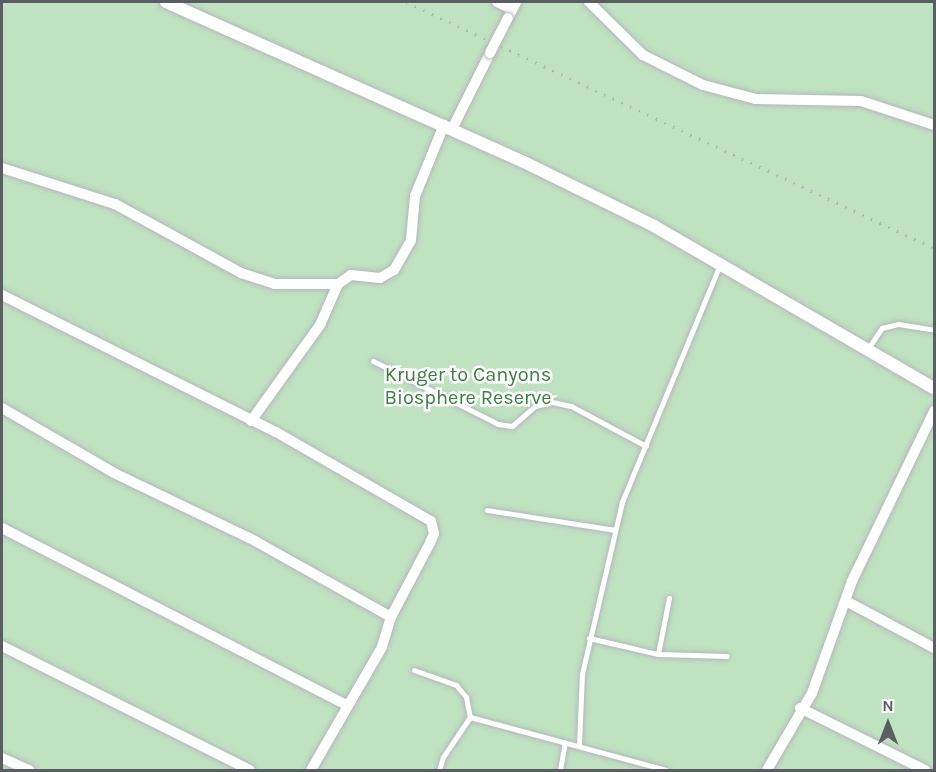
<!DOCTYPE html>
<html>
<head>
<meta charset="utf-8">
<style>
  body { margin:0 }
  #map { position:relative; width:936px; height:772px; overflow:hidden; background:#eceae1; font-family:Karla,sans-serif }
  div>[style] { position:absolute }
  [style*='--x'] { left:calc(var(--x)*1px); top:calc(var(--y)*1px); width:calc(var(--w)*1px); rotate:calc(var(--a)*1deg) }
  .green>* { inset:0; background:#bfe2c0 }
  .roads { filter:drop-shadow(0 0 2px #b4b7bb) drop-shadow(0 0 2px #b4b7bb) }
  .service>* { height:5px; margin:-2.5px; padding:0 2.5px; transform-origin:2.5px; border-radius:2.5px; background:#fff }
  .minor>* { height:10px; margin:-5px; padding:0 5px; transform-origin:5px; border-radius:5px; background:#fff }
  .tertiary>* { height:12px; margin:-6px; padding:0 6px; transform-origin:6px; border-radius:6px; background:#fff }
  .rail>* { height:3px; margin-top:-1.5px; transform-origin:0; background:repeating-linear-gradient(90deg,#b2b3b3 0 1.5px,transparent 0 9.5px) }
  .bridges { filter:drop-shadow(0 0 2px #b4b7bb) drop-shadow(0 0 2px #b4b7bb) }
  .minor-bridge>* { height:10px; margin:-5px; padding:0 5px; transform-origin:5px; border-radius:5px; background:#fff }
  span { translate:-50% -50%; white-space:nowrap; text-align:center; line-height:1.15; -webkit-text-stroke:5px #fff; paint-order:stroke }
  .park-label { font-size:20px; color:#3a8040 }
  .frame { position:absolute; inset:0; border:3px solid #5a5d61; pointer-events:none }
  .north { position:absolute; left:858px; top:694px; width:60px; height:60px; -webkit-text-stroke:4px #fff; paint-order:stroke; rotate:0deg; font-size:16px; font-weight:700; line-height:24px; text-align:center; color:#5a5d61 }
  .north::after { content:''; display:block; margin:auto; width:21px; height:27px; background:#5a5d61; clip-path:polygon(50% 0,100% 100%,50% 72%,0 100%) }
</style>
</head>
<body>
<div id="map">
  <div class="green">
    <div style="clip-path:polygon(2px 2px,934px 2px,934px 770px,2px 770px)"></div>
  </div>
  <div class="roads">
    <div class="service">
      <div style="--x:869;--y:347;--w:23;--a:-56"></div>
      <div style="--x:882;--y:328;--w:16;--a:-14"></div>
      <div style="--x:898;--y:324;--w:36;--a:9"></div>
      <div style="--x:373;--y:361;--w:140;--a:26.7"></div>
      <div style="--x:498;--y:424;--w:14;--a:8"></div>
      <div style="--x:512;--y:426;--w:30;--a:-41"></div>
      <div style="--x:535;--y:406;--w:17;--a:-13"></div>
      <div style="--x:552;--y:402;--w:19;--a:12"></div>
      <div style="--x:571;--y:406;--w:85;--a:28.1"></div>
      <div style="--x:487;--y:510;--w:129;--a:8.9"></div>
      <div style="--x:589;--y:638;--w:71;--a:13.1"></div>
      <div style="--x:658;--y:654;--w:69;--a:1.7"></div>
      <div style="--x:658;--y:654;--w:57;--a:-78.9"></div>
      <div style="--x:414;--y:670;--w:45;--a:19.7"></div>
      <div style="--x:456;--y:685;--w:16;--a:50"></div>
      <div style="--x:466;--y:697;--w:20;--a:79"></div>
      <div style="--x:470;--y:717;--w:48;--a:124"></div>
      <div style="--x:443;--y:757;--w:14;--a:107"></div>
      <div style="--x:470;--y:717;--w:203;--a:15.1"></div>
      <div style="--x:579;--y:745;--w:71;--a:-87.6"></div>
      <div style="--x:582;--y:674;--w:177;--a:-76.9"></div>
      <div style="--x:622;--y:502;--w:257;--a:-67.6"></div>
      <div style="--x:560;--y:770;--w:28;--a:-80"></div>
    </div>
    <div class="minor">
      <div style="--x:497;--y:2;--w:17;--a:25"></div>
      <div style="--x:589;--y:2;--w:76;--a:44.5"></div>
      <div style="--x:643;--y:55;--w:67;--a:26.6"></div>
      <div style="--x:703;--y:85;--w:55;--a:14.8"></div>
      <div style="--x:756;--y:99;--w:105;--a:1.1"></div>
      <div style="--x:861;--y:101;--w:77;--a:18.2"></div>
      <div style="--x:508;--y:18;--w:18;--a:-63"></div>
      <div style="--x:452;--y:129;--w:85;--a:-63.4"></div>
      <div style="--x:2;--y:168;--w:119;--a:17.7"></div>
      <div style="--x:115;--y:204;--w:144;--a:28.7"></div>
      <div style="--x:241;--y:273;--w:35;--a:18"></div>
      <div style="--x:274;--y:284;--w:64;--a:0"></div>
      <div style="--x:2;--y:295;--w:306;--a:26.6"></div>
      <div style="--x:276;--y:432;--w:179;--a:29.9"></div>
      <div style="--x:431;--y:521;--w:13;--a:77"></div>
      <div style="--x:434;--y:534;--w:10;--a:114"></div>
      <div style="--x:430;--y:543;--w:84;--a:117.8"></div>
      <div style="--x:391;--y:617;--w:31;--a:107"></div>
      <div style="--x:382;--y:647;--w:142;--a:120"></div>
      <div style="--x:2;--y:408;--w:129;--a:30.1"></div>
      <div style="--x:114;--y:473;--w:157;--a:25.7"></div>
      <div style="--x:255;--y:541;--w:156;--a:29.2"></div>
      <div style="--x:251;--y:421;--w:118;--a:-54.3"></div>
      <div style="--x:320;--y:325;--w:45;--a:-66.3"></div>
      <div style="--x:338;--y:284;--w:16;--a:-35"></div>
      <div style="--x:351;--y:275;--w:29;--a:6"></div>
      <div style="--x:380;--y:278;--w:16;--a:-30"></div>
      <div style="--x:394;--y:270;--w:34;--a:-60"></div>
      <div style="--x:411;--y:240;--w:44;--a:-84.8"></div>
      <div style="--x:415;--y:196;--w:77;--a:-67.8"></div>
      <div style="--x:2;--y:528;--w:387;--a:27.2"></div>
      <div style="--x:846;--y:601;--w:100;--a:28.1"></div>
      <div style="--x:2;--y:646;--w:277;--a:26.6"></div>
      <div style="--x:800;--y:708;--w:140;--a:26.4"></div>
      <div style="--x:2;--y:758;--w:30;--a:24"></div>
      <div style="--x:767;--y:770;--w:89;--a:-59.7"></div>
      <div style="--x:812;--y:693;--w:119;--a:-70.3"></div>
      <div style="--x:852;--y:581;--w:189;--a:-64.2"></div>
    </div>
    <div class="tertiary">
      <div style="--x:166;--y:2;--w:392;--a:24.1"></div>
      <div style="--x:524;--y:162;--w:145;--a:26.2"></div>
      <div style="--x:654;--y:226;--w:323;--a:30.1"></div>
    </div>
  </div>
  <div class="rail">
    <div style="--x:406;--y:2;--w:582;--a:24.98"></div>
  </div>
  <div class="bridges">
    <div class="minor-bridge">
      <div style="--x:490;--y:53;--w:39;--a:-63"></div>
    </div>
  </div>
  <div class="park-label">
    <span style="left:468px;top:386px">Kruger to Canyons<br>Biosphere Reserve</span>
  </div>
  <div class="frame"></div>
  <div class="north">N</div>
</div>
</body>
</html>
